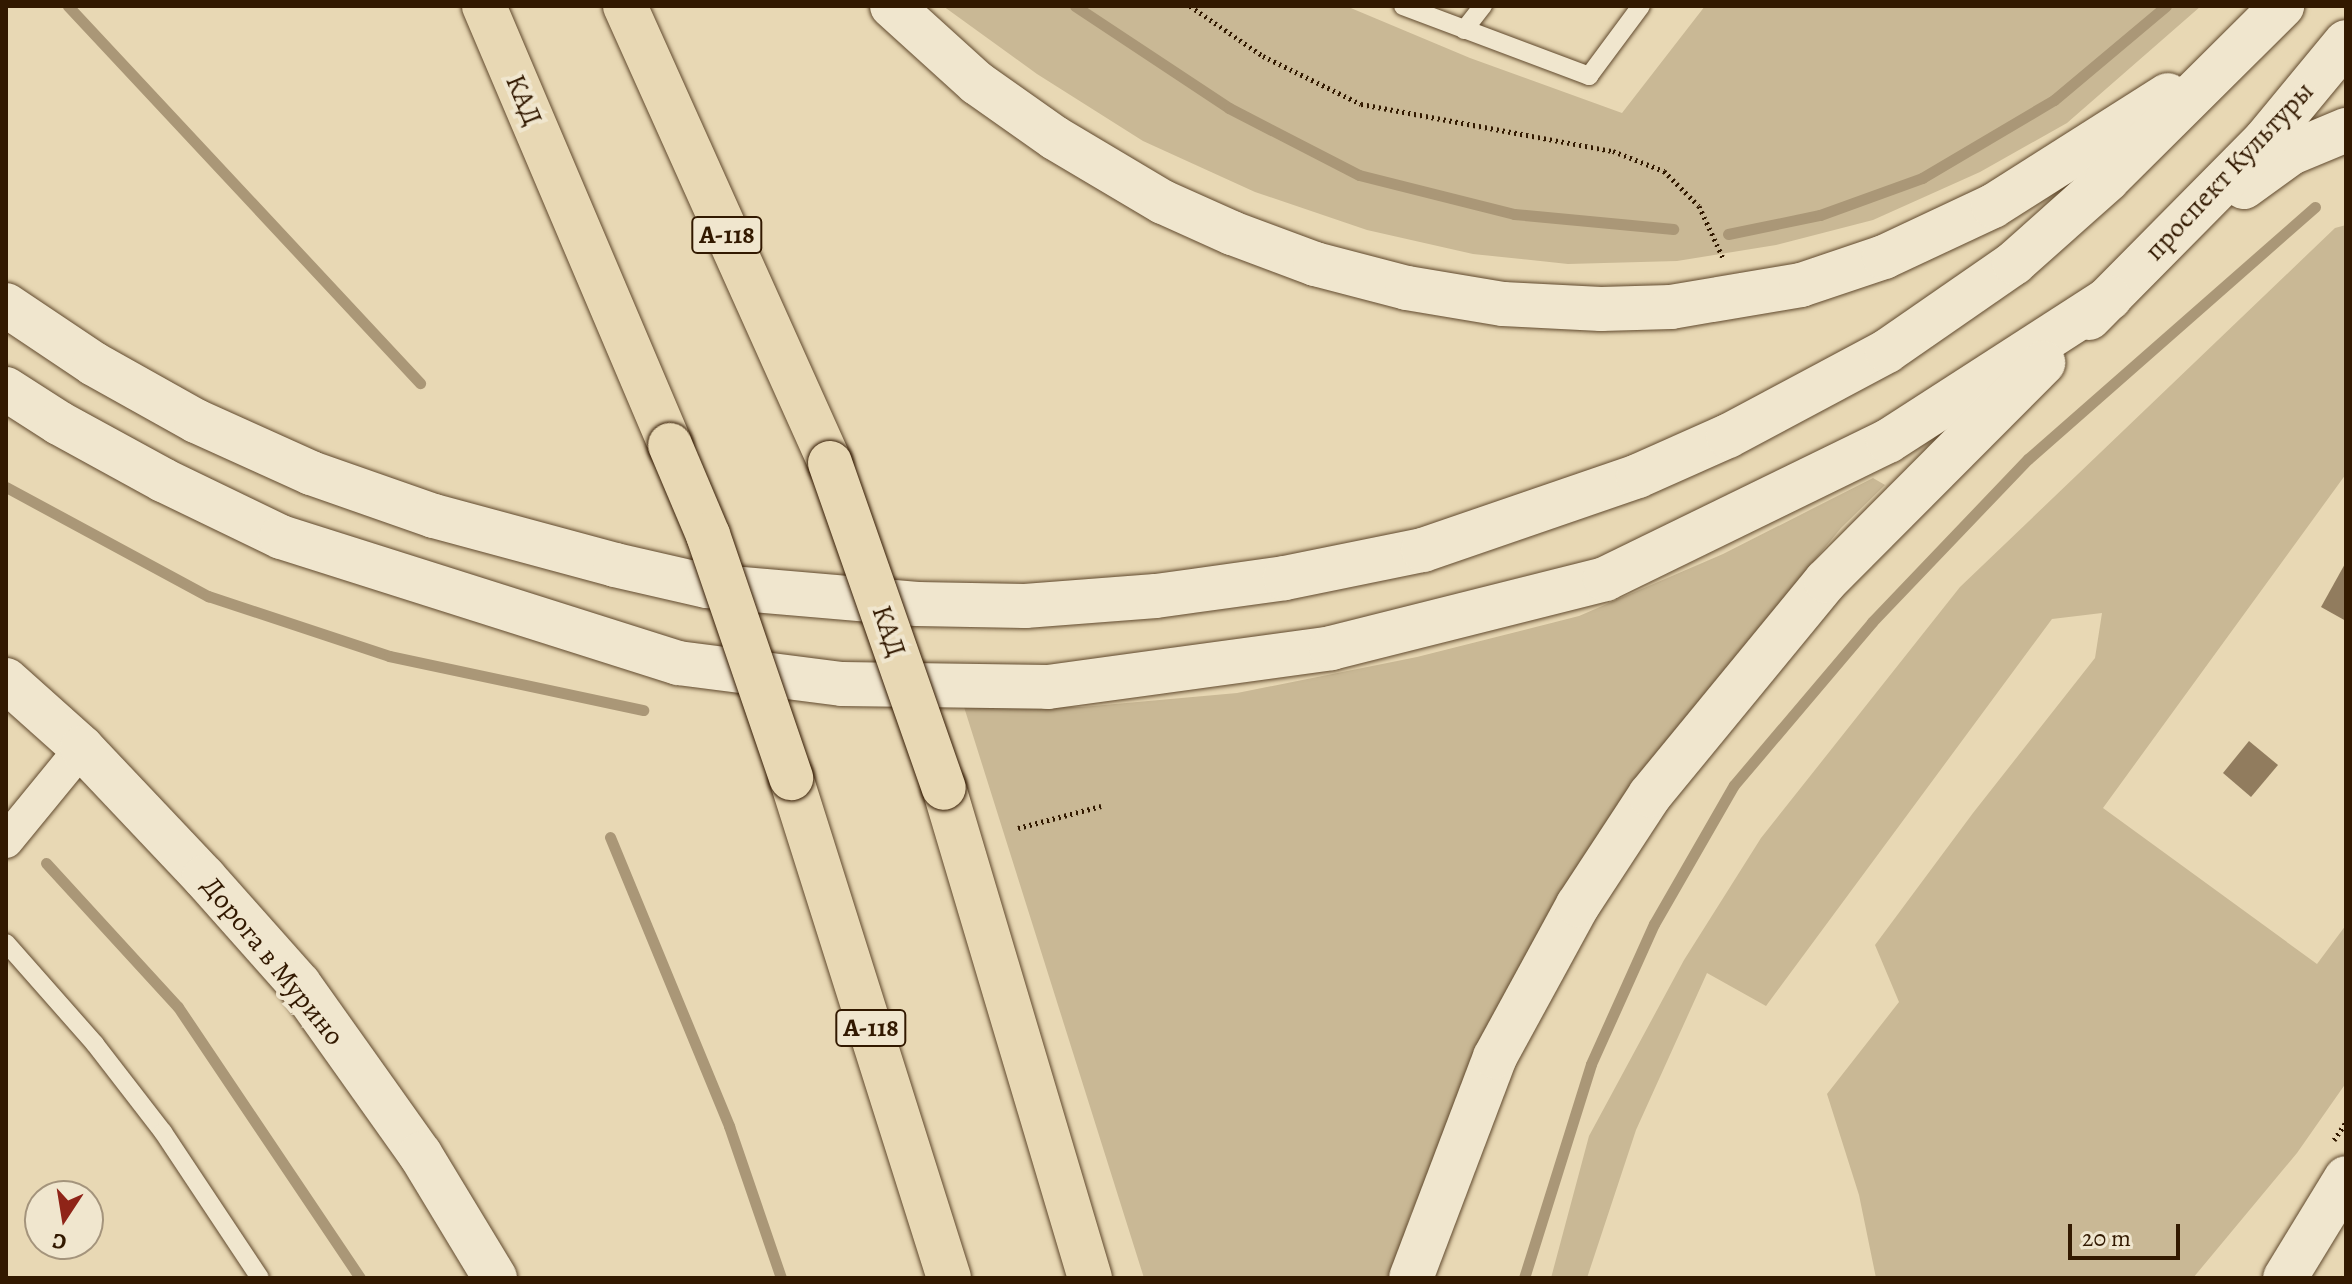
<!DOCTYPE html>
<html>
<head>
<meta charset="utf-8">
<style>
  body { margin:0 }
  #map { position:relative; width:2352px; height:1284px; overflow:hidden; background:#e8d8b4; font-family:Alegreya,serif }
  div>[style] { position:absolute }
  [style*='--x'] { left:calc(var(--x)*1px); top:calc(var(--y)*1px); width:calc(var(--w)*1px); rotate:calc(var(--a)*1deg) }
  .green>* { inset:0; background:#c9b895 }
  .stream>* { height:11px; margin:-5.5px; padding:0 5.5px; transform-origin:5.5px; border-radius:5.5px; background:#aa9777 }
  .building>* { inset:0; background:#917c5e }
  .path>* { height:5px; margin-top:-2.5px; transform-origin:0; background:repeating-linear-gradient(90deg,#321900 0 2px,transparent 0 6px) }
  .roads { filter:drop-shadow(0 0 2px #60492d) drop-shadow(0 0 2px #60492d) }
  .lane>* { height:18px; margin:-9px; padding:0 9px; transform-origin:9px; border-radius:9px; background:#f0e6ce }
  .street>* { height:34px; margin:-17px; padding:0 17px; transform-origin:17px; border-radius:17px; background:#f0e6ce }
  .secondary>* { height:44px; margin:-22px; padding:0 22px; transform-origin:22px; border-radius:22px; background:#f0e6ce }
  .highway>* { height:44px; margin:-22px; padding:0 22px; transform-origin:22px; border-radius:22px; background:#e8d8b4 }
  .bridges { filter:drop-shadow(0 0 2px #321900) drop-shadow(0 0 2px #321900) }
  .highway-bridge>* { height:44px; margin:-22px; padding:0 22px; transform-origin:22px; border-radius:22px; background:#e8d8b4 }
  span { translate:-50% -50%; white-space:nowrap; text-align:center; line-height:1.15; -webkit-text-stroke:8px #f0e6ce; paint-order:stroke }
  .shield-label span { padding:2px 6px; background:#f0e6ce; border:2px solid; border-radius:6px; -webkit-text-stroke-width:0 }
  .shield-label { font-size:26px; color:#321900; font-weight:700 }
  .street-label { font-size:28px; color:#321900 }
  .frame { position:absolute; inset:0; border:8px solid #321900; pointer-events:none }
  .north { position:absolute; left:24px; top:1180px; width:80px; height:80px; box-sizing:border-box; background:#f0e6ce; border:2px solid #a4947c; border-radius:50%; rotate:192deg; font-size:22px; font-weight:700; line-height:32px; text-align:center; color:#321900 }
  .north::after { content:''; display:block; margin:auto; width:28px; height:36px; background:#8f2418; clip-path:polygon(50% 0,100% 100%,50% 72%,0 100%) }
  .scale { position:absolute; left:2068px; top:1224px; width:112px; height:36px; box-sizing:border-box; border:4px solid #321900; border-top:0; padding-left:10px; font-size:24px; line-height:28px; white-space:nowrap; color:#321900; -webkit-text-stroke:6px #f0e6ce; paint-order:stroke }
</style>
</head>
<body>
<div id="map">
  <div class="green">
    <div style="clip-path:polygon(943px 6px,1346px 6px,1470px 58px,1622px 113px,1705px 6px,2201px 6px,2067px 123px,1980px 172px,1873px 220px,1776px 245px,1677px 261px,1568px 264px,1473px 254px,1367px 230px,1255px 192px,1143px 141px,1037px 74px)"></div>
    <div style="clip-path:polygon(2346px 225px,2346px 474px,2103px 808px,2317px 964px,2346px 925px,2346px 1083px,2297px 1153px,2193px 1278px,1876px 1278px,1859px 1195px,1827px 1094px,1899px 1002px,1875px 945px,1973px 813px,2095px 658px,2102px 613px,2052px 619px,1766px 1006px,1707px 973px,1636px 1130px,1587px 1278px,1551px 1278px,1589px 1136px,1684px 960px,1761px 838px,1960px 587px,2335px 228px)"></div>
    <div style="clip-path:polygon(1873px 478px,1885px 485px,1841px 528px,1701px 698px,1567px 891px,1492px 1033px,1410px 1215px,1391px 1278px,1144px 1278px,964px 707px,1082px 707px,1237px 693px,1417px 657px,1579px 616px,1723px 554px)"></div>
  </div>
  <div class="stream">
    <div style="--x:68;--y:6;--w:516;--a:46.96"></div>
    <div style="--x:1075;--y:6;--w:185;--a:33.5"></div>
    <div style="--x:1229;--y:108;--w:146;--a:27.3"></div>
    <div style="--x:1359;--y:175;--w:160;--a:14.1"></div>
    <div style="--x:1514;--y:214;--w:160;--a:5.4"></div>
    <div style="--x:1728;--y:234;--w:94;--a:-11.7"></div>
    <div style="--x:1820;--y:215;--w:109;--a:-19.9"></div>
    <div style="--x:1922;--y:178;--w:153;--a:-30.6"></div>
    <div style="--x:2054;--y:100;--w:146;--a:-40"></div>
    <div style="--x:6;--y:487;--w:230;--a:28.4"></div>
    <div style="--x:208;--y:596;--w:191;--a:18.3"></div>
    <div style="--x:389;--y:656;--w:260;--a:12"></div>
    <div style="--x:610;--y:837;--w:313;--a:67.6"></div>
    <div style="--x:729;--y:1126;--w:161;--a:71.1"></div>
    <div style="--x:46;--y:863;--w:195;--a:47.5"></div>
    <div style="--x:178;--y:1007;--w:326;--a:56.1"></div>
    <div style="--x:1524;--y:1278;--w:224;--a:-72.6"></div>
    <div style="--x:1591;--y:1064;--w:154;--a:-65.8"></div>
    <div style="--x:1654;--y:924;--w:160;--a:-60.1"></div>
    <div style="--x:1734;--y:785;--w:214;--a:-49.7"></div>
    <div style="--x:1872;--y:622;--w:226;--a:-46.3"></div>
    <div style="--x:2028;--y:459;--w:382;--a:-41.3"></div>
  </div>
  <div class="building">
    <div style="clip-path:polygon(2346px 562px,2346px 621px,2321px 607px)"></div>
    <div style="clip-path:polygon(2249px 741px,2278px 765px,2251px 797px,2223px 773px)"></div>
  </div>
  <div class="path">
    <div style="--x:1190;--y:6;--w:88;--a:34.4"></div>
    <div style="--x:1263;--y:56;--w:109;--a:26.1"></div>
    <div style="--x:1361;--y:104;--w:256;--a:10.6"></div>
    <div style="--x:1613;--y:151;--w:55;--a:21.4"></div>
    <div style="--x:1664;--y:171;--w:49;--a:45"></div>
    <div style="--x:1699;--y:206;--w:57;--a:65.2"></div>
    <div style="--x:1018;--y:828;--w:86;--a:-14.8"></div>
    <div style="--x:2334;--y:1140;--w:22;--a:-56"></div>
    <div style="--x:2343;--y:1278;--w:5;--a:-53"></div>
  </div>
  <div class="roads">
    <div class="lane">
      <div style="--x:1403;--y:6;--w:199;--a:20.6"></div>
      <div style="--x:1589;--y:76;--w:87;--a:-53.4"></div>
      <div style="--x:1464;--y:30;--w:31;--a:-52"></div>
      <div style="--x:6;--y:943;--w:135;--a:48.6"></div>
      <div style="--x:95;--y:1044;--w:111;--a:52.3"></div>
      <div style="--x:163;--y:1132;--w:175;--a:56.4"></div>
    </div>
    <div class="street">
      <div style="--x:6;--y:841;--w:120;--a:-50.7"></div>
    </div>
    <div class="secondary">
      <div style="--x:892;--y:6;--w:115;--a:42.2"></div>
      <div style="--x:977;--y:83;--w:95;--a:35.2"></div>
      <div style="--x:1055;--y:138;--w:126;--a:30.7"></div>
      <div style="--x:1163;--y:202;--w:76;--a:24.2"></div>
      <div style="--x:1232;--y:233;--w:89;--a:20.5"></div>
      <div style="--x:1315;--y:264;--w:95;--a:14.6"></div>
      <div style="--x:1407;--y:288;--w:97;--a:9.5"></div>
      <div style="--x:1503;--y:304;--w:98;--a:2.9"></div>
      <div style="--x:1601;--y:309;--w:70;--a:-1.6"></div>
      <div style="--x:1671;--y:307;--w:132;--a:-9.6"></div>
      <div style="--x:1801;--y:285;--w:88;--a:-18.6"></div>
      <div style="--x:1884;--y:257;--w:120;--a:-25.1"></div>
      <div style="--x:1993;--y:206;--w:207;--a:-32.4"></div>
      <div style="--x:2244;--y:187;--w:58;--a:-35.9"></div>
      <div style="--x:2291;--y:153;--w:60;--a:-22.7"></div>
      <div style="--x:6;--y:305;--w:106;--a:33.8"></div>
      <div style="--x:94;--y:364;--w:117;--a:29.2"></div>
      <div style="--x:196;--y:421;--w:126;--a:24.3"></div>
      <div style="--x:311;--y:473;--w:130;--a:19.3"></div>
      <div style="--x:434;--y:516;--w:188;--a:15.1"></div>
      <div style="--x:615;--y:565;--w:94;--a:12.9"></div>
      <div style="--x:707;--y:586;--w:211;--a:4.9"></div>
      <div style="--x:917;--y:604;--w:108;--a:1.1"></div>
      <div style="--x:1025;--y:606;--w:131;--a:-4.4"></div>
      <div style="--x:1156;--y:596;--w:130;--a:-7.9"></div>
      <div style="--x:1285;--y:578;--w:141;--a:-11.5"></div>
      <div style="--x:1423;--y:550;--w:227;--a:-19"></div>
      <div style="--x:1638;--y:476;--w:98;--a:-24"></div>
      <div style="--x:1728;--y:436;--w:180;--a:-28.1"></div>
      <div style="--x:1887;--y:351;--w:155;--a:-34.7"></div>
      <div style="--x:2014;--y:263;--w:125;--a:-41.7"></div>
      <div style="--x:2107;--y:180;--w:247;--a:-44.8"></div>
      <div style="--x:2089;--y:318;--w:250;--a:-45.3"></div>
      <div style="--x:2265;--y:140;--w:127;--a:-50.4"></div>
      <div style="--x:6;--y:389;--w:63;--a:32.7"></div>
      <div style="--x:59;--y:423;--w:119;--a:28.7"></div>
      <div style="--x:163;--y:480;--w:131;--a:25.8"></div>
      <div style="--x:281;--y:537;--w:417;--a:17.6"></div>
      <div style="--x:678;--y:663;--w:165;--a:7.3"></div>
      <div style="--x:842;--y:684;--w:206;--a:0.8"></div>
      <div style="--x:1048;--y:687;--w:286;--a:-7.8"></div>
      <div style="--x:1331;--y:648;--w:283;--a:-14.1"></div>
      <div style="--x:1605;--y:579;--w:315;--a:-26"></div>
      <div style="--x:1888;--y:441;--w:264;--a:-32.8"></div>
      <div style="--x:6;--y:680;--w:102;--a:41.8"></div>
      <div style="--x:82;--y:748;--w:178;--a:46.6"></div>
      <div style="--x:204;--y:877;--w:143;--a:48.4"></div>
      <div style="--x:299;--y:984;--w:209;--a:54.6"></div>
      <div style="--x:420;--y:1154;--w:145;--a:58.8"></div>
      <div style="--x:1411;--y:1278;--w:236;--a:-69.2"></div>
      <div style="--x:1495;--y:1057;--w:173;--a:-61.4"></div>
      <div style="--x:1578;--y:905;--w:131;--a:-56.8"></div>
      <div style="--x:1650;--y:795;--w:277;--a:-50.6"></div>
      <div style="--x:1826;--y:581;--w:308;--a:-45.1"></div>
      <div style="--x:2285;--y:1278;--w:117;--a:-58.6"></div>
    </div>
    <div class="highway">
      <div style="--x:484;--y:6;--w:477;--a:67"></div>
      <div style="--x:625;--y:6;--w:501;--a:65.84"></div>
      <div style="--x:791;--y:778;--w:524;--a:72.46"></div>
      <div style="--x:944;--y:788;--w:511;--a:73.41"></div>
    </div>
  </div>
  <div class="bridges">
    <div class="highway-bridge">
      <div style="--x:670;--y:445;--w:98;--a:67.1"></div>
      <div style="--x:708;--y:535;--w:257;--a:71.1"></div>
      <div style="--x:830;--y:463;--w:344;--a:70.7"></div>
    </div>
  </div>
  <div class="shield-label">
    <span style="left:727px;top:235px">А-118</span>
    <span style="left:871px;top:1028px">А-118</span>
  </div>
  <div class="street-label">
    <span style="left:524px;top:100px;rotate:67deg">КАД</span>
    <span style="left:2229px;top:171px;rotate:-47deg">проспект Культуры</span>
    <span style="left:889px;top:631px;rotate:71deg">КАД</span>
    <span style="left:273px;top:961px;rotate:51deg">Дорога в Мурино</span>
  </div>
  <div class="frame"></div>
  <div class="north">С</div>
  <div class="scale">20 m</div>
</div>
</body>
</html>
